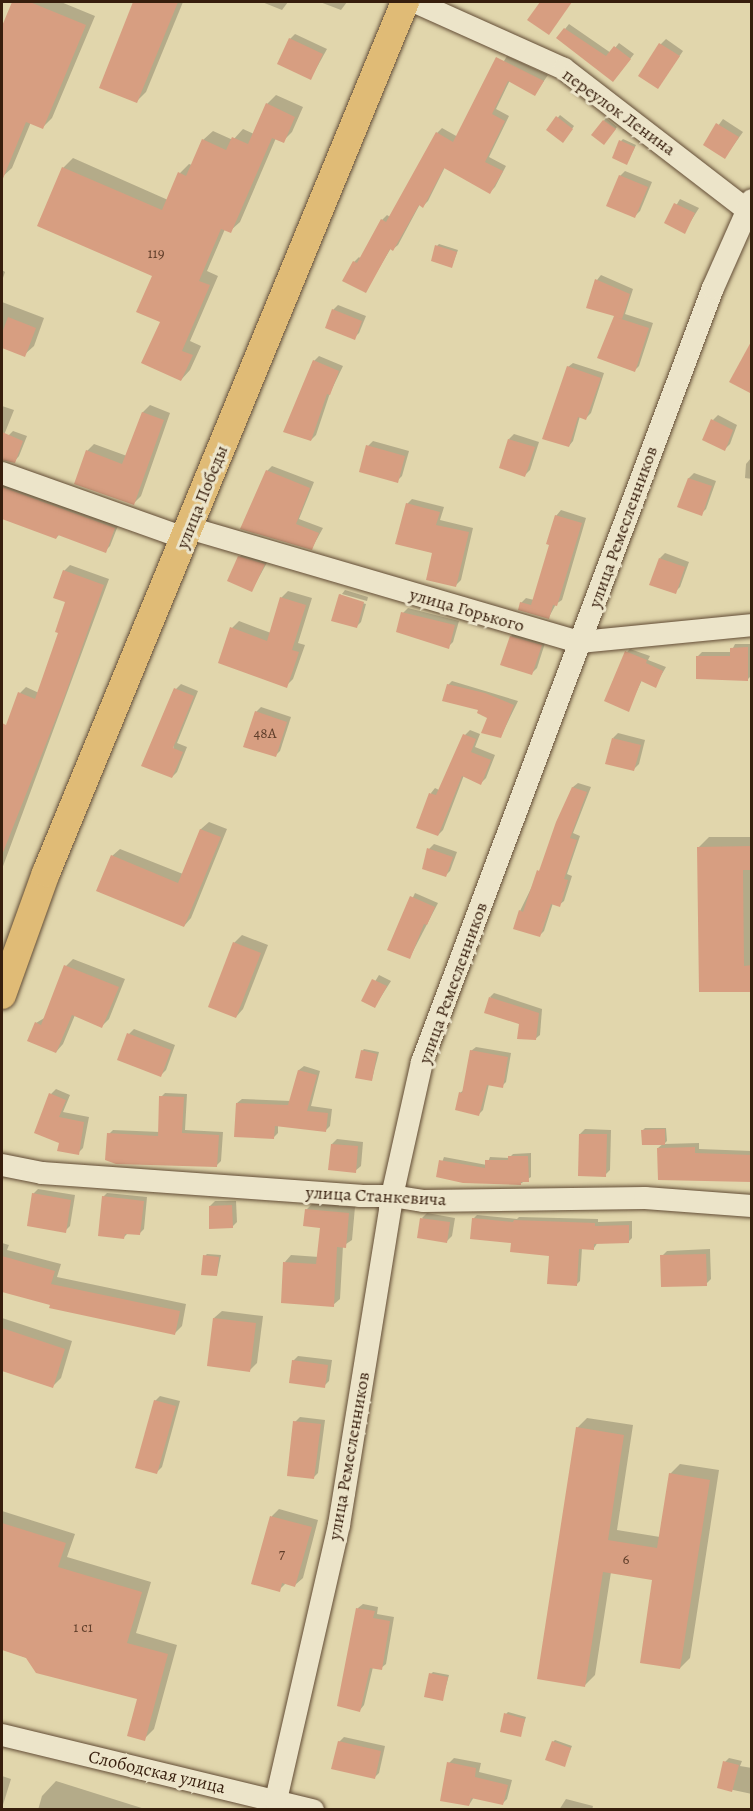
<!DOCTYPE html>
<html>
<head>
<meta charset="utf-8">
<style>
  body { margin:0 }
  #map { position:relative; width:753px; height:1811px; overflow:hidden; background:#e1d6ac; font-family:Alegreya,serif }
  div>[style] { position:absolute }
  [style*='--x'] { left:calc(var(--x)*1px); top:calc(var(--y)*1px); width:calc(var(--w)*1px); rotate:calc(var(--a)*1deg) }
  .shadow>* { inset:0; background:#0003 }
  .building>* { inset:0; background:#d79e81 }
  .roads { filter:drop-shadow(0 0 2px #624c35) drop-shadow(0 0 2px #624c35) }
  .minor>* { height:22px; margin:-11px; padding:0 11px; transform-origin:11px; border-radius:11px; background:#ece4c9 }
  .major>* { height:28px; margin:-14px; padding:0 14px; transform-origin:14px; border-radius:14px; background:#e0bb76 }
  span { translate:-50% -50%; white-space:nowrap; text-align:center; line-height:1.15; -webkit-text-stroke:6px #ece4c9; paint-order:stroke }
  .number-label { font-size:15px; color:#5f3e2a }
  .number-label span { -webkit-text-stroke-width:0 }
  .street-label { font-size:18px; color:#371e0d }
  .frame { position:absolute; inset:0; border:3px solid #371e0d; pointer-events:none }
</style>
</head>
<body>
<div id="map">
  <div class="shadow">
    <div style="clip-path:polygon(13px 2px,61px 2px,95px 16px,52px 118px,43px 127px,31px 122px,12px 168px,2px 177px,2px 30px)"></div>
    <div style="clip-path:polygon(135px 2px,183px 2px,146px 92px,136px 102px,100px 87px)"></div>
    <div style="clip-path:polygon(262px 2px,288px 2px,282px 10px)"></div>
    <div style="clip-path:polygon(320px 2px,347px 2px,341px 10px)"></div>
    <div style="clip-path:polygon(569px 24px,611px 53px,619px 43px,634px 54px,617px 76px,558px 38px)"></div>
    <div style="clip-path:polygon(295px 34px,327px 49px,311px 78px,290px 39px)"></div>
    <div style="clip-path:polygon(666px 39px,683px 51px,658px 87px,661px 44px)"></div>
    <div style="clip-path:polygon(507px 56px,548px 75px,535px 94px,510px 80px,496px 109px,509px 116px,489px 157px,506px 166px,495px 187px,490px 192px,445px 167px,428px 201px,423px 206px,420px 204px,398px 245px,393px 249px,391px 248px,365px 292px,354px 262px,359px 257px,361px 259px,382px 220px,387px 215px,390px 217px,437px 133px,442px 128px,458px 137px)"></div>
    <div style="clip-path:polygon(276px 95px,303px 107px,292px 132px,283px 141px,276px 138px,240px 222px,230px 231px,225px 229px,207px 271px,218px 276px,190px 341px,201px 346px,190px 370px,181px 380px,162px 321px,154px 275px,39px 225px,63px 168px,73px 158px,168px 200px,180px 173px,189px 164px,192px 165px,203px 140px,213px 131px,233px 140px,243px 129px,254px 134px,267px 104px)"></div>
    <div style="clip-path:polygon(560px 115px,574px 126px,565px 139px,548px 130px)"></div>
    <div style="clip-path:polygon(606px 118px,617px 127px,606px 141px,593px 135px)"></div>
    <div style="clip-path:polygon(723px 119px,743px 132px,725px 157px,705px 144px)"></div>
    <div style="clip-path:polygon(623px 139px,636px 145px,627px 163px,621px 141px)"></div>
    <div style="clip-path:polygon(625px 171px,652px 182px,640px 211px,635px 216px,620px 176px)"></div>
    <div style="clip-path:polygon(680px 199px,699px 208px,684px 232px,666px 223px)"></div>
    <div style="clip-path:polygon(439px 244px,458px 250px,452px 266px,437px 246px)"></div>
    <div style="clip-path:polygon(2px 270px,5px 272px,2px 281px)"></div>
    <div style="clip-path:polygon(601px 275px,633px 289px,625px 314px,653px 323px,639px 366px,634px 371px,599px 357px,616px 315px,588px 307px,597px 280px)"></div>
    <div style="clip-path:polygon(2px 302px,44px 318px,34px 346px,24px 355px,2px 346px)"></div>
    <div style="clip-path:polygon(338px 305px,366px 316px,359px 333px,354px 338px,333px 310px)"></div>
    <div style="clip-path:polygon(319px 356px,343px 366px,330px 393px,316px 435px,311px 440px,314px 361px)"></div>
    <div style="clip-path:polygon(573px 363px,604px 373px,591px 413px,586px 418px,580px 416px,573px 441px,569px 446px,568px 367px)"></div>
    <div style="clip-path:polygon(150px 405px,170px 413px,141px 496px,134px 503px,87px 451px,94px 444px,127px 456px,143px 412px)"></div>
    <div style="clip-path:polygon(2px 406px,14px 410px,2px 440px)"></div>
    <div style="clip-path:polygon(718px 415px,737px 425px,730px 444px,725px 449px,713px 420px)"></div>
    <div style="clip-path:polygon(13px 431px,27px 436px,19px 456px,14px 462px,2px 460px,8px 436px)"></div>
    <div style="clip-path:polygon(514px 434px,539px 442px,530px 470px,525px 475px,509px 439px)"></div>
    <div style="clip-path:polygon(373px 441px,409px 451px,402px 476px,397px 481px,368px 446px)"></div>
    <div style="clip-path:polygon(751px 458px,752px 479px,745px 478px,746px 464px)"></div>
    <div style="clip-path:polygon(272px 466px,314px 482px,299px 519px,323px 528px,312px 548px,242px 528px,267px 471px)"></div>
    <div style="clip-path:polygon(694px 473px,716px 481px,706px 509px,701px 514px,679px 506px,689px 478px)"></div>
    <div style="clip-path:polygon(2px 480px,119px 523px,110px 546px,105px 551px,60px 534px,56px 538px,2px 518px)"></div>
    <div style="clip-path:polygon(412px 499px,444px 507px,440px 520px,473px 528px,461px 580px,456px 585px,407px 504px)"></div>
    <div style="clip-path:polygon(561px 510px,586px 518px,562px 600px,556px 604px,549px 617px,521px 603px,526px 598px,534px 600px,551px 544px,556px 516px)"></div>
    <div style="clip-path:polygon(245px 552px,269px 559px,252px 590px,239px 557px)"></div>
    <div style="clip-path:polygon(665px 553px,689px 562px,680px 587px,675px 592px,660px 558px)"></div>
    <div style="clip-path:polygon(70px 565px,109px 579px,2px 869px,2px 799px,24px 742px,20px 693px,26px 687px,39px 693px,60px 632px,67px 601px,64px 571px)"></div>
    <div style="clip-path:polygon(345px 590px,368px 597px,367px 601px,342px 594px)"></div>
    <div style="clip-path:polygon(288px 591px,312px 598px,298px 643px,305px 645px,293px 679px,286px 686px,232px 628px,239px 621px,271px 633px,281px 598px)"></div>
    <div style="clip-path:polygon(341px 594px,341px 597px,366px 604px,361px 622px,356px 627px,340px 595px)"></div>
    <div style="clip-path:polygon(408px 608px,459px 621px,453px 642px,448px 647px,403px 613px)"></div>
    <div style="clip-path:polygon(516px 631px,546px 640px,537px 668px,532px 673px,511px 636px)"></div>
    <div style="clip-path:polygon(735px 644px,751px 644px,752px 675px,748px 679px,698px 656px,702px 652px,731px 652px)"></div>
    <div style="clip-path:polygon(630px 649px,650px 656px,648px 660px,666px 667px,655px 686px,642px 680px,628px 710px,627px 652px)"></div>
    <div style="clip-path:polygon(452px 681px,518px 701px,501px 736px,489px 717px,448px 685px)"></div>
    <div style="clip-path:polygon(181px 684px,198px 691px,177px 743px,187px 747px,177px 772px,172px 777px,176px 689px)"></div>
    <div style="clip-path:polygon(261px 707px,291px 717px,280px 751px,275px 756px,256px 712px)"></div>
    <div style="clip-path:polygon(470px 730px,480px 734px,475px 747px,495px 755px,486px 778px,481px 783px,464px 775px,443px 830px,438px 835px,431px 793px,435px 788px,439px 790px,465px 735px)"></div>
    <div style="clip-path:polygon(618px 733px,645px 740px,639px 764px,634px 769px,613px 738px)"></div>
    <div style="clip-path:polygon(578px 783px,591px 787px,573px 833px,580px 836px,567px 874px,572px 876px,564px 901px,559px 905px,553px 903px,544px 931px,539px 936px,520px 911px,542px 866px,573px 787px)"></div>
    <div style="clip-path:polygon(209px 822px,227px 829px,191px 918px,184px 926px,112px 856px,120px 849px,183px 874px,201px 829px)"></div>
    <div style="clip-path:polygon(709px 837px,752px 837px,752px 990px,699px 847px)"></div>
    <div style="clip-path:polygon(434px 844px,457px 852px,450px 871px,445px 876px,424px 868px,429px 849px)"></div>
    <div style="clip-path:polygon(415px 893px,438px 903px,410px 957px,389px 949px)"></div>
    <div style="clip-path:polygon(242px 935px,268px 945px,243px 1009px,236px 1017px,234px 943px)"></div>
    <div style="clip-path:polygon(73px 959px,125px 979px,109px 1019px,102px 1026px,75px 1015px,63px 1044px,56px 1052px,36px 1023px,46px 1017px,66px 966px)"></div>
    <div style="clip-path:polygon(379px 975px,391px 981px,375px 1006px,363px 1001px)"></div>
    <div style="clip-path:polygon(494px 993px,542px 1009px,540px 1035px,535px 1039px,490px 997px)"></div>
    <div style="clip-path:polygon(134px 1029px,175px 1045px,166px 1070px,161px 1075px,129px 1034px)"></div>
    <div style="clip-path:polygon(476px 1047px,511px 1053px,506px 1082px,502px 1086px,489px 1084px,483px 1110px,478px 1115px,460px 1093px,465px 1089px,471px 1051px)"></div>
    <div style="clip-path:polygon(364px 1049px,379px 1052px,372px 1079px,362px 1051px)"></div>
    <div style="clip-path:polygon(304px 1066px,320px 1071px,311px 1106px,332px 1109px,330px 1126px,325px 1131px,278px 1125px,278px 1133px,273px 1138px,237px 1103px,242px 1099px,291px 1101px,299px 1070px)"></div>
    <div style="clip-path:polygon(56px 1089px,70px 1095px,63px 1112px,89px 1117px,83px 1148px,78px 1153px,61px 1142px,51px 1094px)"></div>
    <div style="clip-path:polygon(165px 1093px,187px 1094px,185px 1130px,223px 1132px,221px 1161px,217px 1165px,109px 1134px,113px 1130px,160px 1132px,161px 1097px)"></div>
    <div style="clip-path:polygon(645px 1128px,666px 1128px,667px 1141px,664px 1144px,699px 1143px,699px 1149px,752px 1151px,752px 1180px,658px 1148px,664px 1143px,643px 1130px)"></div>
    <div style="clip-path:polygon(585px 1129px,611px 1130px,610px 1170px,605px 1175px,580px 1134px)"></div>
    <div style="clip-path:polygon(337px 1139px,363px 1142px,361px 1166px,355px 1171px,332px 1144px)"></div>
    <div style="clip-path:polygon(531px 1153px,531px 1177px,520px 1184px,437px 1176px,444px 1157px,487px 1165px,490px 1157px,509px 1158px,513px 1154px)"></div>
    <div style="clip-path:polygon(38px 1189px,75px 1195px,70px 1226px,65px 1231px,33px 1194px)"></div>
    <div style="clip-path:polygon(107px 1193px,147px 1197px,144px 1229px,140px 1233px,129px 1232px,124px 1237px,103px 1197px)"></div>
    <div style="clip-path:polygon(215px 1201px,236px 1201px,237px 1222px,232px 1227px,210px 1206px)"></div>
    <div style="clip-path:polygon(313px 1203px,355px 1207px,352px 1240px,343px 1246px,340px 1299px,333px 1305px,285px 1262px,291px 1255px,319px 1257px,322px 1226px,306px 1210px)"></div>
    <div style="clip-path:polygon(427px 1213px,455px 1218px,452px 1236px,447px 1241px,422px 1218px)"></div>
    <div style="clip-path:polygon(477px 1215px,517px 1219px,519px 1217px,598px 1219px,598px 1222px,632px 1221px,632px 1238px,628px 1242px,598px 1242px,594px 1248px,582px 1248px,580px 1281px,576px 1285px,551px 1255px,513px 1241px,473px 1219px)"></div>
    <div style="clip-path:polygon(2px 1243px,9px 1245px,7px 1250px,61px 1264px,57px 1277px,186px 1304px,182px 1326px,175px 1333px,2px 1290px)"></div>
    <div style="clip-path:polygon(710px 1249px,711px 1279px,706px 1284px,662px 1256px,667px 1251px)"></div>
    <div style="clip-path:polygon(207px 1254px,221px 1255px,217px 1275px,205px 1256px)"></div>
    <div style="clip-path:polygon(222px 1311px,263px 1316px,257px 1363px,249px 1371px,214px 1318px)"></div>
    <div style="clip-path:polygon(2px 1318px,72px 1341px,61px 1378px,53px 1386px,2px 1369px)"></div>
    <div style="clip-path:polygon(298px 1356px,332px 1360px,329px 1381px,324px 1386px,293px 1361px)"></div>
    <div style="clip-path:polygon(160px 1396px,180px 1401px,162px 1467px,157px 1472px,155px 1401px)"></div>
    <div style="clip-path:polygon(300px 1417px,325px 1420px,318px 1473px,313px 1478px,295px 1422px)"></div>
    <div style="clip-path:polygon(587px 1418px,633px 1425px,617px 1530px,660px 1537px,670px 1474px,680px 1464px,719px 1470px,690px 1658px,680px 1668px,654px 1578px,611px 1572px,595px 1675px,585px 1685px,577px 1428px)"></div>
    <div style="clip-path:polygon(279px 1509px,318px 1520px,303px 1578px,295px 1585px,286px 1583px,279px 1590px,253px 1583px,272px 1516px)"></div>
    <div style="clip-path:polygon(2px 1511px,75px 1534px,67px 1557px,151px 1582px,136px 1633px,177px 1645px,154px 1729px,144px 1739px,139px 1698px,2px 1649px)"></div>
    <div style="clip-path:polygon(363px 1604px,378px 1607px,377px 1614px,394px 1617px,386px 1664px,381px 1668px,373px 1667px,364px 1705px,360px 1710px,339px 1705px,358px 1608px)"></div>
    <div style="clip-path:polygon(433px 1672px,449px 1675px,442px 1700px,431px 1674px)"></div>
    <div style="clip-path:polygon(508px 1712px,526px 1717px,520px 1735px,506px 1714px)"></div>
    <div style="clip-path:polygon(344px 1737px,385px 1746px,379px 1773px,374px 1778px,339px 1742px)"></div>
    <div style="clip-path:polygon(555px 1740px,572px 1746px,564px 1765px,553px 1742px)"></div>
    <div style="clip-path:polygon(454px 1758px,481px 1763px,479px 1772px,512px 1780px,507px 1799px,502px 1804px,474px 1797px,469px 1805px,449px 1763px)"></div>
    <div style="clip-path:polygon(729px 1758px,742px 1761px,740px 1766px,752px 1768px,752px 1794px,719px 1787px,725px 1762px)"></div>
    <div style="clip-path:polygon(2px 1776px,11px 1779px,2px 1808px)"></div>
    <div style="clip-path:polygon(56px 1781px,148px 1810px,38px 1810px,42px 1796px)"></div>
    <div style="clip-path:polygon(566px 1799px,593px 1806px,592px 1810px,559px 1810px)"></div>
  </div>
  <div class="building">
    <div style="clip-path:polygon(12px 2px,30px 2px,86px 25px,43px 129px,26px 122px,2px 181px,2px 26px)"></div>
    <div style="clip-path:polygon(133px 2px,178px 2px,137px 103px,99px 88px)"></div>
    <div style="clip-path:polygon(540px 2px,572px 2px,549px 35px,527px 20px)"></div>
    <div style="clip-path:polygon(564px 28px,606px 56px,614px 46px,631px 59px,613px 82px,556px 38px)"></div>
    <div style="clip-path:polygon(289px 38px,323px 54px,311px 80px,277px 64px)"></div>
    <div style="clip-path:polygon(659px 43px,680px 56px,658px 89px,638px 76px)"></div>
    <div style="clip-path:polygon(496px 57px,544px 81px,535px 96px,508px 81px,492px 114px,505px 121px,485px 162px,503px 171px,490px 194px,444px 168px,423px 208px,419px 205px,393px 251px,390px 249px,366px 293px,342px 281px,353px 261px,357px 263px,381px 219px,386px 222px,436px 132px,453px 142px)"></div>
    <div style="clip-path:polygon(266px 103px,295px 117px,284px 143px,272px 138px,231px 233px,221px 229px,199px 281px,210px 285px,182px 351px,193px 355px,181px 381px,141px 363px,160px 322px,136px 312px,152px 276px,37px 226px,62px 167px,162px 210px,178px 172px,186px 176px,202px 139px,226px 150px,232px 137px,248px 144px)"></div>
    <div style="clip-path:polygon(556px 116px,573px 129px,563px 143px,546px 130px)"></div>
    <div style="clip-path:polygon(603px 120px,616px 129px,604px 145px,591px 135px)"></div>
    <div style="clip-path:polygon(716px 123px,739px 137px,725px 159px,703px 145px)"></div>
    <div style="clip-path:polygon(619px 140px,635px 147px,627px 165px,612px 158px)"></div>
    <div style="clip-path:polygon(619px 175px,648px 187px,635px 218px,606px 206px)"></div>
    <div style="clip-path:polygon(674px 203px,695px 213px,685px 234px,664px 223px)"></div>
    <div style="clip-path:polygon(435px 245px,457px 252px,452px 268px,431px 261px)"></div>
    <div style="clip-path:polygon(595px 279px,630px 294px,622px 319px,615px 317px,649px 328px,635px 372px,597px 358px,614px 316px,586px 308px)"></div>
    <div style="clip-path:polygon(332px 309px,362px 321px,355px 340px,325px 328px)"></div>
    <div style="clip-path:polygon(8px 317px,36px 328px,25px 357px,2px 348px,2px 333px)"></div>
    <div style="clip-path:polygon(752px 340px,752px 394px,729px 382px)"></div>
    <div style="clip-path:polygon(313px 360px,339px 371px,330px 395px,327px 394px,311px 441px,283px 432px)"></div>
    <div style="clip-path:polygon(567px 366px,601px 378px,586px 420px,578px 417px,569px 447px,542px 439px)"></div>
    <div style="clip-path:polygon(142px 412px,164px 420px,134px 505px,74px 484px,86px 450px,122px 464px)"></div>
    <div style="clip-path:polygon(711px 419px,733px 430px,725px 451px,702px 440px)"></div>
    <div style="clip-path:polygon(2px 432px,23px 441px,15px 463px,2px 460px)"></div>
    <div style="clip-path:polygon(508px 439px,535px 447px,525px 477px,499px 468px)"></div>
    <div style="clip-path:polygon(366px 445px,405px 456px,398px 483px,359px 472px)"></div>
    <div style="clip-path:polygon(266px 470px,310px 488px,296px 524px,319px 533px,312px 550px,240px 529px)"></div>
    <div style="clip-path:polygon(688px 478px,712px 486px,702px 516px,677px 507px)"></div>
    <div style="clip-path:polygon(2px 487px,115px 528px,106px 553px,58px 535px,56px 539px,2px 519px)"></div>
    <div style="clip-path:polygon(406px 503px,440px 512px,436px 525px,469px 532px,456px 587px,426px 580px,432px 553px,395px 544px)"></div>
    <div style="clip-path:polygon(555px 515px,582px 523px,557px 606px,553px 605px,549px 619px,518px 610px,520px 602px,531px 605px,549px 545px,546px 544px)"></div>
    <div style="clip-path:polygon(238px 556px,265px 564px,252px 592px,227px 581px)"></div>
    <div style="clip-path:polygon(659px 558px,685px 567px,676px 594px,649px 585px)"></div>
    <div style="clip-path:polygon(63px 570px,104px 585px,64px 698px,2px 855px,2px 723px,6px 725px,18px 692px,35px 699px,58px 633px,55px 632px,65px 602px,53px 598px)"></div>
    <div style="clip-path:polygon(339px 594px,364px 602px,357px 628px,331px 621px)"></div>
    <div style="clip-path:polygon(280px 597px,306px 605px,292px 650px,299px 652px,287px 688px,218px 663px,230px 627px,267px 641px)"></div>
    <div style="clip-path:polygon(401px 612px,455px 625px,449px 649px,396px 632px)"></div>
    <div style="clip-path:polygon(510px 636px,542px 645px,532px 675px,500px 665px)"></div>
    <div style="clip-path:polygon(748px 647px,748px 681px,696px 679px,696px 656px,730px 656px,730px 648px)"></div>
    <div style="clip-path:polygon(625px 651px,647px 660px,646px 663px,663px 671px,656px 688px,641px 681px,629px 712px,604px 701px)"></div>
    <div style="clip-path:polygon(447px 684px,485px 693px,514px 705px,501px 738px,481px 733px,487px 718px,477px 713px,478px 710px,442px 701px)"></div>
    <div style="clip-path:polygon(174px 688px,194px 696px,173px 748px,183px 752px,172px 778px,141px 766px)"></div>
    <div style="clip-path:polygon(255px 711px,287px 722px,276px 757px,243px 747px)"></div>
    <div style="clip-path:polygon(463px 734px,476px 739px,471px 752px,491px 760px,481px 785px,462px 776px,438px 836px,416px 828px,429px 793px,436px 795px)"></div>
    <div style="clip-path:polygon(612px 738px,641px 745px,634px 771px,605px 764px)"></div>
    <div style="clip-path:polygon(572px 787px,587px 792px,570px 838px,577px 840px,564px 879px,568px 880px,560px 907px,551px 904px,540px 937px,513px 929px,519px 910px,523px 912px,537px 870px,539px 871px,556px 822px)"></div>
    <div style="clip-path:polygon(200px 829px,221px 837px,184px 927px,96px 891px,111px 855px,178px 883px)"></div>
    <div style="clip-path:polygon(752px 846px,752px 870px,743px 870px,744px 966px,752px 965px,752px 992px,699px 992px,697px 847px)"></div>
    <div style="clip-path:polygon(427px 848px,453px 857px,446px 877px,422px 869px)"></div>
    <div style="clip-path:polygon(410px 896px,435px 907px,427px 925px,424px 924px,410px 959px,387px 950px)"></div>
    <div style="clip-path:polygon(233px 942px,261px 953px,236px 1018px,208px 1007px)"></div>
    <div style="clip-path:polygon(64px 965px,119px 987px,102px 1028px,72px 1015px,56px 1053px,27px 1041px,35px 1022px,41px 1025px)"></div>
    <div style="clip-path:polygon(372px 979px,387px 986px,375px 1008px,361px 1001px)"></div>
    <div style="clip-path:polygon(489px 997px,539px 1013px,536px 1040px,517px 1039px,519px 1024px,484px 1013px)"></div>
    <div style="clip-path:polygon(127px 1033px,171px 1050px,161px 1077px,117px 1060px)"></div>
    <div style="clip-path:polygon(361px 1050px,377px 1054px,372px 1081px,355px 1078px)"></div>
    <div style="clip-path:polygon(470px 1050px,508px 1057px,503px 1088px,487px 1085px,479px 1116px,455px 1110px,459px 1092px,462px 1093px)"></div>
    <div style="clip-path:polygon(298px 1070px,317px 1075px,307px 1111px,328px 1113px,326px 1132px,275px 1126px,274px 1139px,234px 1137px,236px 1103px,288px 1105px)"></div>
    <div style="clip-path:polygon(49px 1093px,66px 1100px,59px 1117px,84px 1122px,79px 1155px,57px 1151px,59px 1143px,34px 1133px)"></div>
    <div style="clip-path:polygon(159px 1096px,184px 1097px,182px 1133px,219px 1135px,217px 1167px,116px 1164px,105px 1160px,107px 1133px,158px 1136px)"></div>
    <div style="clip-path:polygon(665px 1129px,665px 1145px,642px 1145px,641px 1130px)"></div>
    <div style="clip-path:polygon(579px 1134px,607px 1134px,606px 1177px,578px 1176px)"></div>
    <div style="clip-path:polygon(331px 1144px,358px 1146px,356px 1173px,328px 1170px)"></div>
    <div style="clip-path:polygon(695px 1147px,695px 1153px,752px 1155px,752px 1182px,658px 1180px,657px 1148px)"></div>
    <div style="clip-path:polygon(508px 1156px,528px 1156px,529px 1182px,521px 1182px,521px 1185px,463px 1183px,436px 1177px,439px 1160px,485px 1168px,485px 1160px,508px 1160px)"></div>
    <div style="clip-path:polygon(32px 1193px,71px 1200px,66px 1233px,27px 1226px)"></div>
    <div style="clip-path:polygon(102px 1196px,144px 1201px,140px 1235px,125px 1234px,124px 1239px,98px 1236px)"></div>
    <div style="clip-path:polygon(232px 1205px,233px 1228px,209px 1229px,209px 1206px)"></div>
    <div style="clip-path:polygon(305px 1209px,349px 1213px,346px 1248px,337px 1247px,334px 1307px,281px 1303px,283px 1262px,316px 1264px,320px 1228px,303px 1226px)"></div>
    <div style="clip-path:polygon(420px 1218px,450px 1222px,447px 1243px,417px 1238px)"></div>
    <div style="clip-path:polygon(472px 1218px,513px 1222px,514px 1220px,595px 1223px,595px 1226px,629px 1225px,629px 1243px,594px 1244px,594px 1250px,579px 1249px,577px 1286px,547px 1284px,549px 1256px,510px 1252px,511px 1243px,470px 1239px)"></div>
    <div style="clip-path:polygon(706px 1254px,707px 1286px,661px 1287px,660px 1255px)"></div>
    <div style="clip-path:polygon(203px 1255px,219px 1257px,217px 1276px,201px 1275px)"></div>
    <div style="clip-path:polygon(2px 1256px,55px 1271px,51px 1284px,180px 1311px,175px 1335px,49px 1308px,50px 1305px,2px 1292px)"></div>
    <div style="clip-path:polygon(213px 1318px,256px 1323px,250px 1372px,207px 1366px)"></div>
    <div style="clip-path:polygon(2px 1328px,65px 1349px,53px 1388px,2px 1371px)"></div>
    <div style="clip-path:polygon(292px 1360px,328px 1365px,325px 1388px,289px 1383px)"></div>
    <div style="clip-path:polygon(154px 1400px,176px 1406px,157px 1474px,135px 1468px)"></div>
    <div style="clip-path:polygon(293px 1421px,321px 1424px,314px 1479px,287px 1476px)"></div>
    <div style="clip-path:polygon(576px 1427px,624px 1435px,608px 1540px,657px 1548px,669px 1473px,710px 1480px,680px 1669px,640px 1663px,652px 1580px,603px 1572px,585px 1687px,537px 1679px)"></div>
    <div style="clip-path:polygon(270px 1516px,312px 1527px,295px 1587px,282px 1583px,280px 1592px,251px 1584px)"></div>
    <div style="clip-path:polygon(2px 1523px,66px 1543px,58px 1567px,142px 1592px,127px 1643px,168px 1654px,145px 1741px,127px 1736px,137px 1699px,36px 1673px,26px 1658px,2px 1650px)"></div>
    <div style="clip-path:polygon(356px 1608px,375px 1611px,373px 1618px,390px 1621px,382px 1670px,370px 1668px,360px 1712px,337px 1706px)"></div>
    <div style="clip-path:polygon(429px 1673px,448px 1677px,443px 1701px,424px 1697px)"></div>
    <div style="clip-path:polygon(504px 1713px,525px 1719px,521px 1737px,500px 1732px)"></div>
    <div style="clip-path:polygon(338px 1741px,381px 1751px,375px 1779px,331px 1769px)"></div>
    <div style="clip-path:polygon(552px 1741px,571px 1748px,565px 1767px,545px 1760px)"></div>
    <div style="clip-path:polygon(723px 1761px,739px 1765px,732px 1792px,717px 1788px)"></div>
    <div style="clip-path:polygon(447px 1762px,476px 1768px,475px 1777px,508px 1785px,503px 1805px,471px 1798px,469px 1806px,440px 1801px)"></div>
  </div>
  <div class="roads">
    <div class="minor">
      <div style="--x:415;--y:2;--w:163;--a:24.2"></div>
      <div style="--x:564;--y:69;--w:231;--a:37.6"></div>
      <div style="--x:2;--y:473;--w:194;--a:19.6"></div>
      <div style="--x:189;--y:528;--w:407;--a:16.3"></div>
      <div style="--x:580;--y:642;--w:173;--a:-5.6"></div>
      <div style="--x:2;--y:1165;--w:41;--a:11.3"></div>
      <div style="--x:42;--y:1173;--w:319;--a:4.1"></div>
      <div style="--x:360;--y:1196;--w:32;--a:0"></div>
      <div style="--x:392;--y:1196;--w:31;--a:9"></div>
      <div style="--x:423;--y:1201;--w:222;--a:-0.8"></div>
      <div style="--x:645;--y:1198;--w:107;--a:4.3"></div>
      <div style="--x:2;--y:1735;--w:320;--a:13.6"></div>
      <div style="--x:276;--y:1800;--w:282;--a:-77.1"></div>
      <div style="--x:339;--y:1525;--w:333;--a:-80.8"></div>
      <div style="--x:392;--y:1196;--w:137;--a:-77.4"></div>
      <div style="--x:422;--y:1062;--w:827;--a:-69.4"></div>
      <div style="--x:713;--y:288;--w:96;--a:-66.1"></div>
    </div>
    <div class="major">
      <div style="--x:2;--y:995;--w:130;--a:-70.2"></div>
      <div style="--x:46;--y:873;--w:942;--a:-67.6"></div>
    </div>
  </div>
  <div class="number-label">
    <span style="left:156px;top:254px">119</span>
    <span style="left:265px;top:734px">48А</span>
    <span style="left:282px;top:1555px">7</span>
    <span style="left:626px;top:1560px">6</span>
    <span style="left:83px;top:1628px">1 с1</span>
  </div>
  <div class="street-label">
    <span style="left:619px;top:112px;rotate:36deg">переулок Ленина</span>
    <span style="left:202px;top:497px;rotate:-68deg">улица Победы</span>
    <span style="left:623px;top:527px;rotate:-70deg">улица Ремесленников</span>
    <span style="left:467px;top:610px;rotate:16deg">улица Горького</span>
    <span style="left:453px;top:983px;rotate:-70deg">улица Ремесленников</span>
    <span style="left:376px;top:1196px;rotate:3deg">улица Станкевича</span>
    <span style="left:349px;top:1456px;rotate:-80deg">улица Ремесленников</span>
    <span style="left:157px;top:1772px;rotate:13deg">Слободская улица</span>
  </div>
  <div class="frame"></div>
</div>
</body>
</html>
